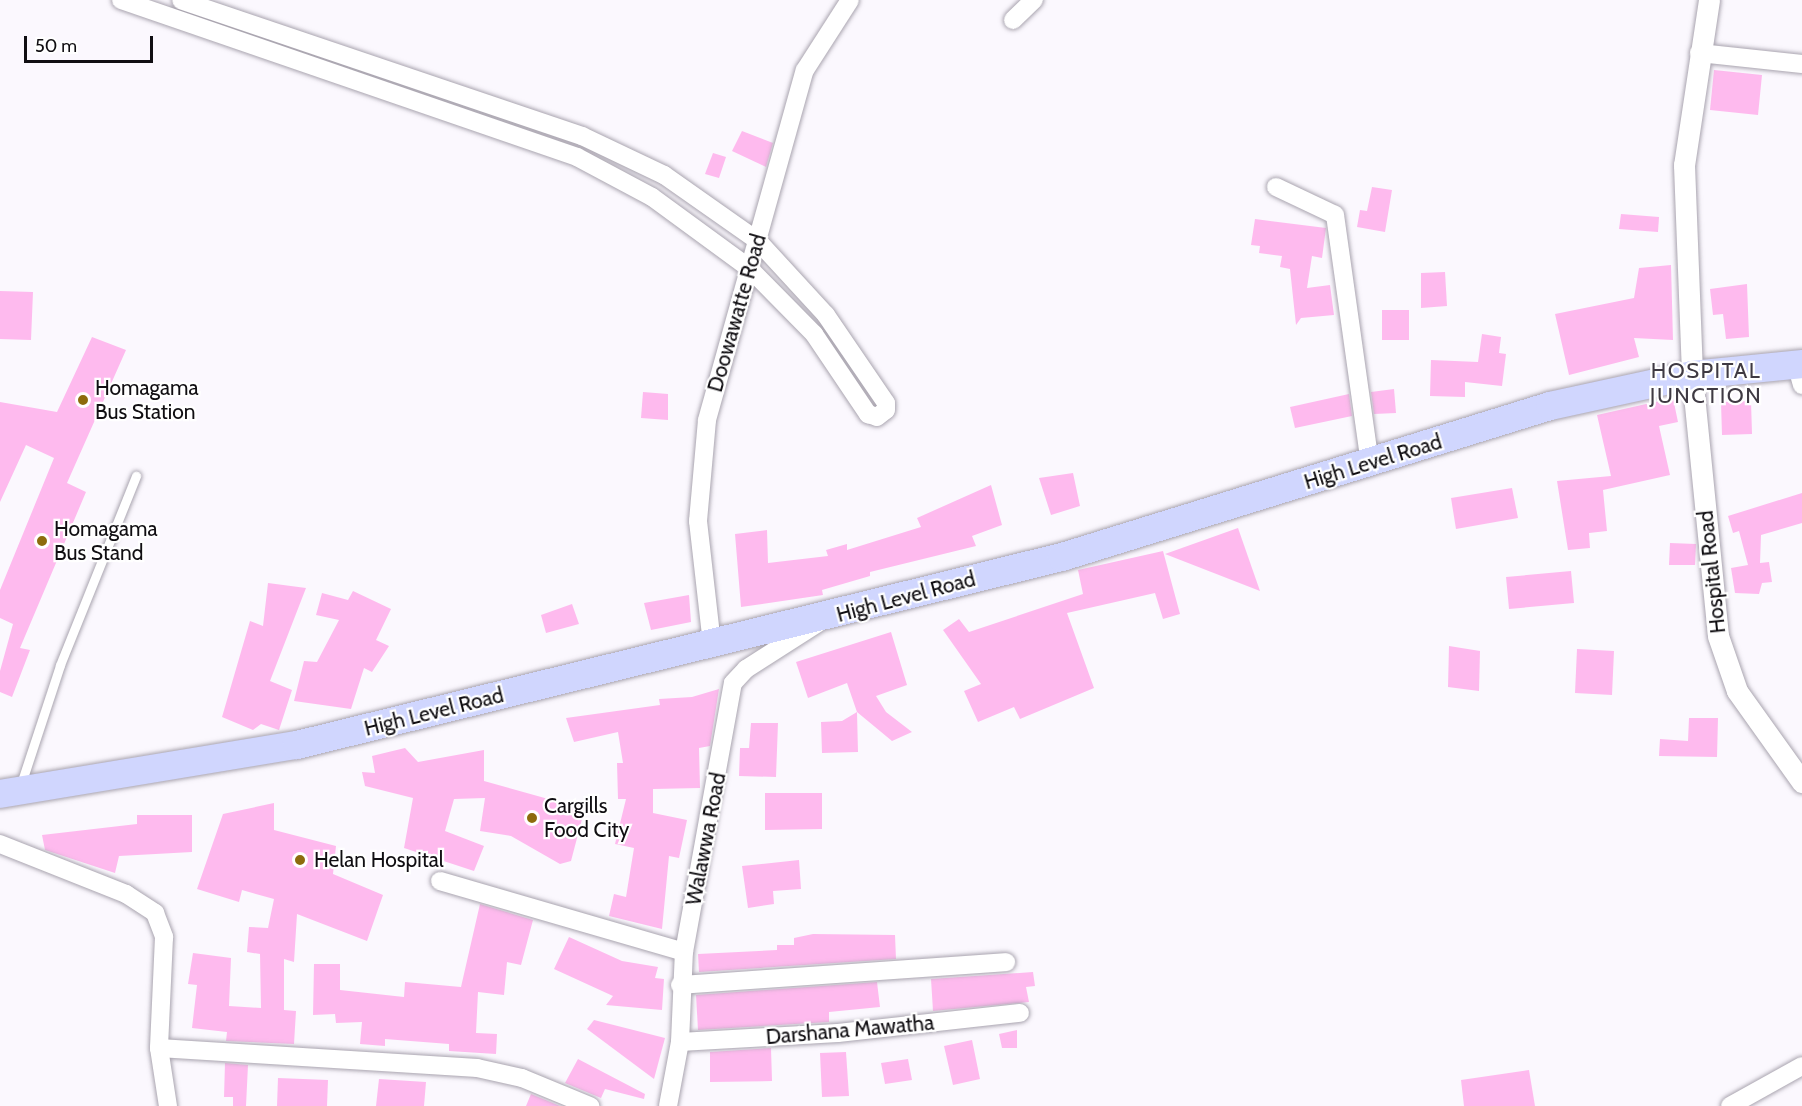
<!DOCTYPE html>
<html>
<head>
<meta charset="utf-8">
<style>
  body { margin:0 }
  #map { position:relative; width:1802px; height:1106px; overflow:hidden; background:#fbf8fe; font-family:Cabin,sans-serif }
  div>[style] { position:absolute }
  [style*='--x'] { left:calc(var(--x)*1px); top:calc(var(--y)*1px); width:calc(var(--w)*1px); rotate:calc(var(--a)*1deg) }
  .building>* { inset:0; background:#febaee }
  .roads { filter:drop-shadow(0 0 2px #a9a4af) drop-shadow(0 0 2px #a9a4af) }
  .service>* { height:9px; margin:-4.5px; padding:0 4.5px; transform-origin:4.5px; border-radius:4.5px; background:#fff }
  .minor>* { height:18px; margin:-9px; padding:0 9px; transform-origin:9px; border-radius:9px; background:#fff }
  .tertiary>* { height:21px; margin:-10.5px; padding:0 10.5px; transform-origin:10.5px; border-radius:10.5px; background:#fff }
  .trunk>* { height:28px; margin:-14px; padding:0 14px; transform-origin:14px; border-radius:14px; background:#d0d6fe }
  .dots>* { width:16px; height:16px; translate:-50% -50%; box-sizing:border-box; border:3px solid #fff; border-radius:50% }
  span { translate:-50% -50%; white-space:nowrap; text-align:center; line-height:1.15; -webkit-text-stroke:4.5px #fff; paint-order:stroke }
  .street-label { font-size:21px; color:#100e12 }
  .poi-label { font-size:21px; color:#100e12 }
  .left { translate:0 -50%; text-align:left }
  .neighbourhood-label { font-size:22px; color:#3f3a43; letter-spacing:1.5px }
  .scale { position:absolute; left:24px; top:36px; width:129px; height:27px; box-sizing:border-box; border:3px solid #100e12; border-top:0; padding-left:8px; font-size:18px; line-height:21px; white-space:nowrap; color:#100e12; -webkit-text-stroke:4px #fff; paint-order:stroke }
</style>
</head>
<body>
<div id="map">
  <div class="building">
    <div style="clip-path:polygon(1714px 70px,1762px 75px,1758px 115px,1710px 110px)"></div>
    <div style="clip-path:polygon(742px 131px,773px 143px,766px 167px,732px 151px)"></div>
    <div style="clip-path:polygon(713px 153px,726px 157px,719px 178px,705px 174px)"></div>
    <div style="clip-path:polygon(1372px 187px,1392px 190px,1385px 232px,1357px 227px,1360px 210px,1367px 211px)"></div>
    <div style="clip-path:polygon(1621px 214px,1659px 217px,1658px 232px,1619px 229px)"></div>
    <div style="clip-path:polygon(1255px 219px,1326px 228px,1322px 258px,1312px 256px,1307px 288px,1330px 285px,1334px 315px,1301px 318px,1296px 325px,1290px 269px,1280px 267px,1282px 256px,1259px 253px,1260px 246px,1251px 245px)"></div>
    <div style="clip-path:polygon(1671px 265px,1673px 340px,1634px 338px,1639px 357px,1569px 375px,1555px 314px,1634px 298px,1639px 268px)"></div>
    <div style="clip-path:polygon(1445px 272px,1447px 306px,1421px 308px,1421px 273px)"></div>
    <div style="clip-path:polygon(1747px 284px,1749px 337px,1726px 339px,1723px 314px,1713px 315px,1710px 289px)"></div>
    <div style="clip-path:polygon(0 291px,33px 292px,31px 340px,0 339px)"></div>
    <div style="clip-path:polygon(1382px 310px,1409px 310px,1409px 340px,1382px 340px)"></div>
    <div style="clip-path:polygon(1482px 334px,1501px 337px,1499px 353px,1506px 354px,1502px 386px,1465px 382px,1465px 397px,1430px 396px,1431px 360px,1478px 362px)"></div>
    <div style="clip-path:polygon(92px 337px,126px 350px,67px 483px,86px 492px,20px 648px,30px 650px,12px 697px,0 692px,0 671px,13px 624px,0 618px,0 590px,54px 458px,26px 445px,0 502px,0 402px,57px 412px)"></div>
    <div style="clip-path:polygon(1394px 389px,1396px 413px,1374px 414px,1371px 392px)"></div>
    <div style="clip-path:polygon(643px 392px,668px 394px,668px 420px,641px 418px)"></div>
    <div style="clip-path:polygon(1349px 394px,1352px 416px,1295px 428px,1290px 407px)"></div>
    <div style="clip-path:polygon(1673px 398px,1678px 422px,1659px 426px,1670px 475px,1603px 490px,1607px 531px,1589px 533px,1590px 548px,1568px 550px,1557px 481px,1611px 476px,1597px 415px)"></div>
    <div style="clip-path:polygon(1751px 401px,1752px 434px,1722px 435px,1721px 402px)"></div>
    <div style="clip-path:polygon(1073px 473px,1080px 506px,1051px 515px,1039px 478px)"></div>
    <div style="clip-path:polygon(991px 485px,1002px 525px,972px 536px,976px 546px,870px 572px,870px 576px,822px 590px,823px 595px,741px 607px,735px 534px,767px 530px,768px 563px,828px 556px,826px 550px,847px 544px,847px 550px,921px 527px,917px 518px)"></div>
    <div style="clip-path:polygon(1512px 488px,1518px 518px,1456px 529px,1451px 498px)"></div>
    <div style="clip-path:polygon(1802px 493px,1802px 523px,1761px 535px,1760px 563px,1769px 562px,1772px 582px,1762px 583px,1759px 594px,1735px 593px,1731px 568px,1748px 565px,1739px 531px,1733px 533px,1728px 516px)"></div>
    <div style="clip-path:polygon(1238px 528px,1260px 591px,1165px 554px)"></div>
    <div style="clip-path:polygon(1670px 543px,1696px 544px,1695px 565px,1669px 565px)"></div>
    <div style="clip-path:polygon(1163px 551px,1180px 614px,1163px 619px,1155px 593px,1067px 613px,1094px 688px,1020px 719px,1014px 707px,978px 722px,964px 691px,981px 684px,943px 630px,959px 619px,969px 632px,1083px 594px,1078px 570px)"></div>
    <div style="clip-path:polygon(1571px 571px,1574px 603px,1509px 609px,1506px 577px)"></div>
    <div style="clip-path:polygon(268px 583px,306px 588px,270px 681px,292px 690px,279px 730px,261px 724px,253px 730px,222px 717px,250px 621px,263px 626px)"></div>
    <div style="clip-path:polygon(353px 591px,391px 609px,376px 640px,389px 646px,372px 672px,364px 668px,351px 709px,294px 701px,304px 661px,317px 662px,339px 620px,316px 615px,322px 593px,348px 600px)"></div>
    <div style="clip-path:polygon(689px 595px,691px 622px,651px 630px,644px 603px)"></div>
    <div style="clip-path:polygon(572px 604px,579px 624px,546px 633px,541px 615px)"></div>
    <div style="clip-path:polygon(891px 632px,907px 685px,876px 696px,886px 712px,912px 732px,892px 741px,857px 712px,858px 752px,822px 753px,821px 722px,842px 721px,857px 712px,847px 683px,808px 698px,796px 662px)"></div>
    <div style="clip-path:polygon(1449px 646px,1480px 651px,1479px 691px,1448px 687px)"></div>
    <div style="clip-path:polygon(1577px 649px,1614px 651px,1612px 695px,1575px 693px)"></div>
    <div style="clip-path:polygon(719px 689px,710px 746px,699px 748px,700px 788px,653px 789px,653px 813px,687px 820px,679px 858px,669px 856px,662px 929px,609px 916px,614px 894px,626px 897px,634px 848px,615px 844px,626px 799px,618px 799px,617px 763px,623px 763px,618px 732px,574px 742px,566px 718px,660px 705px,659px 699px,692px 697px)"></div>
    <div style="clip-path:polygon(1689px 718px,1718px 718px,1717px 757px,1659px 756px,1660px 739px,1688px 741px)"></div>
    <div style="clip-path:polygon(751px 723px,778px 723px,776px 777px,739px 776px,740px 748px,749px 748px)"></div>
    <div style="clip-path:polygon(405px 748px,418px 762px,484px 750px,484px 781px,559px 802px,586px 804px,571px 861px,560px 864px,511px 836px,480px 831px,485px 798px,454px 799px,445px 831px,484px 846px,474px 871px,404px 848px,413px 798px,365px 786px,362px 772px,375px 773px,372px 756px)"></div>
    <div style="clip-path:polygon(765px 793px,822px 793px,822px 829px,765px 830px)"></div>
    <div style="clip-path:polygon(274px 803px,274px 830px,336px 846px,333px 874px,383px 895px,367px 941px,297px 914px,294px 962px,284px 959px,284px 1010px,296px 1011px,294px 1044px,226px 1041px,227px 1032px,192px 1028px,197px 985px,188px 984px,193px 953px,231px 958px,229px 1006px,261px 1008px,260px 954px,247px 952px,249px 927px,268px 928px,274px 899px,242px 890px,239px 902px,197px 889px,223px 814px)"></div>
    <div style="clip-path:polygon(137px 815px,192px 815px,192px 852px,119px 856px,115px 873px,45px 850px,42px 835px,137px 824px)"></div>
    <div style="clip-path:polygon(799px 860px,801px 889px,773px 891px,774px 904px,748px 908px,742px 866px)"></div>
    <div style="clip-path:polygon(480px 904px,533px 920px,521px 965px,507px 962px,504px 995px,478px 992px,476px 1033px,497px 1034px,496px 1054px,449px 1051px,449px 1044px,385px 1039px,385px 1046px,360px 1044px,362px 1022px,336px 1023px,335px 1014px,313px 1015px,314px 964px,340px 964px,340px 990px,404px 997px,405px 982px,461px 987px)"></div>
    <div style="clip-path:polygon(813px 934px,895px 935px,896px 959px,699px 972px,698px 954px,777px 950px,777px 945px,794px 945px,794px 938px)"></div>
    <div style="clip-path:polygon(569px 937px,622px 961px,658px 967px,655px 978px,664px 979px,662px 1010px,606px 1005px,613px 996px,554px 969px)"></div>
    <div style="clip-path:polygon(1033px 972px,1035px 986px,1026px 987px,1029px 1002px,933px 1011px,931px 979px)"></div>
    <div style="clip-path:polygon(877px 982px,880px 1007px,829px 1012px,829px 1022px,698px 1030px,696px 995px)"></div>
    <div style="clip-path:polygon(594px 1020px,665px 1038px,654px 1079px,587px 1029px)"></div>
    <div style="clip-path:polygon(1017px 1030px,1017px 1048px,1002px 1048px,999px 1034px)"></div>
    <div style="clip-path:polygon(972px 1040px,980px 1079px,953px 1085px,944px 1046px)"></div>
    <div style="clip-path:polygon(771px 1048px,772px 1081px,710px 1082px,710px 1052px)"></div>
    <div style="clip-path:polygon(846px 1052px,849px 1096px,822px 1097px,820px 1053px)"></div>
    <div style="clip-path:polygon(578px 1059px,645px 1094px,644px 1099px,605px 1089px,601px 1098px,565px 1083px)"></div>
    <div style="clip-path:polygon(908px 1059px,912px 1080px,885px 1084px,881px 1063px)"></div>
    <div style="clip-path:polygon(225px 1063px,248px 1065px,246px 1106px,233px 1106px,233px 1097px,224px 1097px)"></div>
    <div style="clip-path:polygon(1529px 1070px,1535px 1106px,1464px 1106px,1461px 1080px)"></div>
    <div style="clip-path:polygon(278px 1078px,328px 1080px,327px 1106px,277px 1106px)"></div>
    <div style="clip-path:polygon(379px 1079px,426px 1082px,424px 1106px,376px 1106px)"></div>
    <div style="clip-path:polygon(531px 1094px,560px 1106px,526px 1106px)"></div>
  </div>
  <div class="roads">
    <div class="service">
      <div style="--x:20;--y:787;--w:128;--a:-71.8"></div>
      <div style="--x:60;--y:665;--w:204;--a:-68.1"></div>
    </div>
    <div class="minor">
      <div style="--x:121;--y:0;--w:482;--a:19"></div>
      <div style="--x:577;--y:157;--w:85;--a:28.1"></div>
      <div style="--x:652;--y:197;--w:120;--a:36.2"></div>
      <div style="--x:749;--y:268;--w:93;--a:45.4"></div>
      <div style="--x:814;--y:334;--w:97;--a:56"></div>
      <div style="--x:868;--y:414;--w:9;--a:18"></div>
      <div style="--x:877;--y:417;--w:11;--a:-38"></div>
      <div style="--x:886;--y:410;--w:7;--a:-90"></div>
      <div style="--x:886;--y:403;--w:107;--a:-124.3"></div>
      <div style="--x:826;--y:315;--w:100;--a:-132.6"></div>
      <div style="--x:758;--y:241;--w:115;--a:-144.9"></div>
      <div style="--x:664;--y:175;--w:91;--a:-154.6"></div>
      <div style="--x:582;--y:136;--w:423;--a:-161.3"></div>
      <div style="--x:1013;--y:20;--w:29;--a:-44"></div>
      <div style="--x:1699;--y:53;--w:104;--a:6.1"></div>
      <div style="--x:1276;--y:187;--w:65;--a:25.4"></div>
      <div style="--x:1335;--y:215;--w:251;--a:82"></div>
      <div style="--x:1796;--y:364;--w:22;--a:74"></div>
      <div style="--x:712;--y:644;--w:124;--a:-96.5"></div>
      <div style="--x:698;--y:521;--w:101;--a:-84.9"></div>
      <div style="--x:707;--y:420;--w:363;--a:-74.4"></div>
      <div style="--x:805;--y:70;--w:83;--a:-57.3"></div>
      <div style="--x:0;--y:844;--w:136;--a:21.6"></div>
      <div style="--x:126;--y:894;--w:35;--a:33"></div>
      <div style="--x:155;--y:913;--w:26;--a:69"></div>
      <div style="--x:164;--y:937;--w:111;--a:92.6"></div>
      <div style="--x:159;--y:1048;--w:59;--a:81.2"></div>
      <div style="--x:440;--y:881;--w:254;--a:16.2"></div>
      <div style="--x:680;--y:985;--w:327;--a:-4"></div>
      <div style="--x:680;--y:1042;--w:158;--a:-3.3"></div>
      <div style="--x:838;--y:1033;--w:183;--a:-6.3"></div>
      <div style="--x:159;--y:1048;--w:319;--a:3.6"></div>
      <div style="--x:477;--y:1068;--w:46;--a:12.5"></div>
      <div style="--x:522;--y:1078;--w:74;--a:22.4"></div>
      <div style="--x:668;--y:1106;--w:65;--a:-79.4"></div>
      <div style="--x:680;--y:1042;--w:90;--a:-87.5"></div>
      <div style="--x:684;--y:952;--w:273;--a:-79.7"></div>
      <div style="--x:733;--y:683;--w:19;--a:-47"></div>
      <div style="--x:746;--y:669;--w:85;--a:-32.6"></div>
      <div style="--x:1730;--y:1106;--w:82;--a:-29.1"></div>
    </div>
    <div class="tertiary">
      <div style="--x:1709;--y:0;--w:167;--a:98.6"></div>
      <div style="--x:1684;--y:165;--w:210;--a:87.8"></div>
      <div style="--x:1692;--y:375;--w:262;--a:84.3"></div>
      <div style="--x:1718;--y:636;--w:58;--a:70.9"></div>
      <div style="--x:1737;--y:691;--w:112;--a:54.5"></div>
    </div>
    <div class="trunk">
      <div style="--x:0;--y:794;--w:301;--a:-9.4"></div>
      <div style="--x:297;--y:745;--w:788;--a:-13.81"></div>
      <div style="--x:1062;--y:557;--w:511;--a:-17.19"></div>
      <div style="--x:1550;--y:406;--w:145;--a:-12.3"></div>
      <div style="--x:1692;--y:375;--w:111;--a:-5.7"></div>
    </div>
  </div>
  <div class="dots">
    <div style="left:83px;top:400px;background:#8d6b0d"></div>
    <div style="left:42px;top:541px;background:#8d6b0d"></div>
    <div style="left:532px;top:818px;background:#8d6b0d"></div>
    <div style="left:300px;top:860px;background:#8d6b0d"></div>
  </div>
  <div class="street-label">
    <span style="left:737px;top:313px;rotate:-74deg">Doowawatte Road</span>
    <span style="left:1373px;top:462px;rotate:-17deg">High Level Road</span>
    <span style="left:1712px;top:572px;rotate:-96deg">Hospital Road</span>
    <span style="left:906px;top:597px;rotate:-15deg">High Level Road</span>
    <span style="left:434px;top:712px;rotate:-14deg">High Level Road</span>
    <span style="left:706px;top:839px;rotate:-79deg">Walawwa Road</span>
    <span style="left:850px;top:1030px;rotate:-5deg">Darshana Mawatha</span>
  </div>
  <div class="poi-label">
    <span class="left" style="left:95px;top:400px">Homagama<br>Bus Station</span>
    <span class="left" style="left:54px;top:541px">Homagama<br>Bus Stand</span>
    <span class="left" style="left:544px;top:818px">Cargills<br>Food City</span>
    <span class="left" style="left:314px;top:860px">Helan Hospital</span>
  </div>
  <div class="neighbourhood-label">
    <span style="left:1706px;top:383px">HOSPITAL<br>JUNCTION</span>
  </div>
  <div class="scale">50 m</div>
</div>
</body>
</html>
